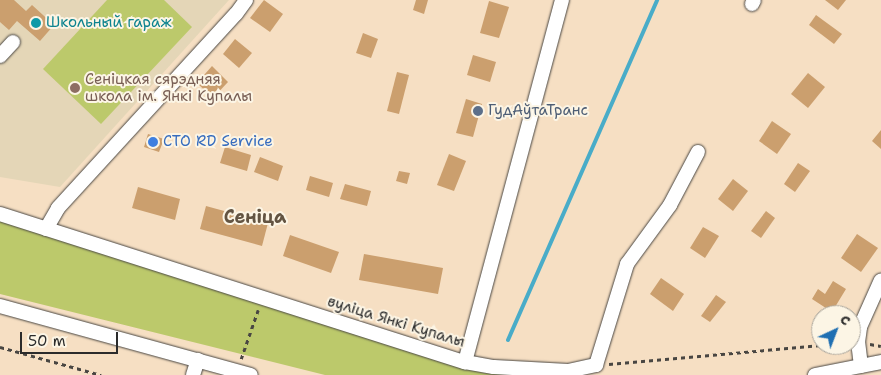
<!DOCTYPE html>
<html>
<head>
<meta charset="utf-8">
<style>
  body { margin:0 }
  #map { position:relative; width:881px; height:375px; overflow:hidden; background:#f6dfc3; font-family:"Shantell Sans",sans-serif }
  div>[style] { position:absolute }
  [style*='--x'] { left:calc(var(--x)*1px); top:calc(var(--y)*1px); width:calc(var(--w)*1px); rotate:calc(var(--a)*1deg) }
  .built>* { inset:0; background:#e4d6b7 }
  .green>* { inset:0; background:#bcc96b }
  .stream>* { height:4px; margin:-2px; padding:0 2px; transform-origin:2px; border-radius:2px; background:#49acc8 }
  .building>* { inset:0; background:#cb9f6e }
  .path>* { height:2.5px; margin-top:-1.25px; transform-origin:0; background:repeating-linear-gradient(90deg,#494642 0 4px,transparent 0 8px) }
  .roads { filter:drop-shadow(0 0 1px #494642) drop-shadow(0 0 1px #494642) }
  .minor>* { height:14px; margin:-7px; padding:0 7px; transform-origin:7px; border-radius:7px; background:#fff }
  .dots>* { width:14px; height:14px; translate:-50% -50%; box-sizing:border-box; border:2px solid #fcf5e5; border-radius:50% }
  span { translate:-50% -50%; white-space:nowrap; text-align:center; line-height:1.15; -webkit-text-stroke:4px #fcf5e5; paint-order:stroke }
  .culture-label { font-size:15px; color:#0d838f }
  .left { translate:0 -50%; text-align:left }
  .education-label { font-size:15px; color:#785e54 }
  .service-label { font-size:15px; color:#4e5e75 }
  .shop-label { font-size:15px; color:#366cbe }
  .street-label { font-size:15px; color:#2b2b2b }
  .quarter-label { font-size:18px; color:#635442; font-weight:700 }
  .north { position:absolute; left:811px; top:305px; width:50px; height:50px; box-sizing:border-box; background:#fcf5e5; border:1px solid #a8a49b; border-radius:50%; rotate:43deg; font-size:14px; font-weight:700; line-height:20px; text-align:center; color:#2b2b2b }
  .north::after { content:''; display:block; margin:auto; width:18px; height:22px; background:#1f6fb2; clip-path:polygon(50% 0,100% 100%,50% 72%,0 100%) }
  .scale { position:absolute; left:20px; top:332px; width:98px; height:22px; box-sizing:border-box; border:2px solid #2b2b2b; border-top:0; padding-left:6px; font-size:15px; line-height:18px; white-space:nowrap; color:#2b2b2b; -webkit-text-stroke:4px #fcf5e5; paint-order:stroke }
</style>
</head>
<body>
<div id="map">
  <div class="built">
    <div style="clip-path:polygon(0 0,229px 0,60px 187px,0 177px)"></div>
  </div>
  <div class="green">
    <div style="clip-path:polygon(107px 0,164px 0,192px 27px,101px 124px,43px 69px)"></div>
    <div style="clip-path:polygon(0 220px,444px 363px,485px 373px,538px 375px,325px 375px,0 294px)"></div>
  </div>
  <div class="stream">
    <div style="--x:508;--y:340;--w:371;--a:-66.3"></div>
  </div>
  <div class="building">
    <div style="clip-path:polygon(0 0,14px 0,26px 11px,32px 5px,54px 25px,40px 41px,17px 21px,9px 30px,0 22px)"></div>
    <div style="clip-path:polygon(264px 0,283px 14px,270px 32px,250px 18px)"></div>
    <div style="clip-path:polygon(416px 0,428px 0,424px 14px,413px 10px)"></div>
    <div style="clip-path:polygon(825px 0,846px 0,838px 10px)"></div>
    <div style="clip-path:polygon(489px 1px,509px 7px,499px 38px,480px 33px)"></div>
    <div style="clip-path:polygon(816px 15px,842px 34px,834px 44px,809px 25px)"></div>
    <div style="clip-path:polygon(363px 33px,378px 39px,371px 58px,356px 53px)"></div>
    <div style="clip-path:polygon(235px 39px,252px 53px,239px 68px,223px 54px)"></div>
    <div style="clip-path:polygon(473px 55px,496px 62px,490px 82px,467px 75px)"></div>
    <div style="clip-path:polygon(212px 66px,228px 82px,213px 98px,197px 83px)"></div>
    <div style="clip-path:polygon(397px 72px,409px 75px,399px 114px,387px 111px)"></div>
    <div style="clip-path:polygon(808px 73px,825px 87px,808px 108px,791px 94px)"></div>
    <div style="clip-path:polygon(466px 99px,482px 104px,473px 137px,456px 133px)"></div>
    <div style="clip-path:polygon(772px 121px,791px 134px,777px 154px,759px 141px)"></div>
    <div style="clip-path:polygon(881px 130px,881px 149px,872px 141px)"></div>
    <div style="clip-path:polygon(148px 134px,164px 139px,159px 152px,144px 147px)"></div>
    <div style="clip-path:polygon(225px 147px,251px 155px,247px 171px,220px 163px)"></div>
    <div style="clip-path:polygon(449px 154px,466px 161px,454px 191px,437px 185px)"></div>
    <div style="clip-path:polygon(260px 157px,283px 166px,278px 181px,254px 172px)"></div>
    <div style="clip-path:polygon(798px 163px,810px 171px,795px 192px,784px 184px)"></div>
    <div style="clip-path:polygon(399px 171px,410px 173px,407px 184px,396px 181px)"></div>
    <div style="clip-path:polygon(310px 176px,333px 183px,329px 197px,306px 190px)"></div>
    <div style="clip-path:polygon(733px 179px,748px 191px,733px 211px,718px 199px)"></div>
    <div style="clip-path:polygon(345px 184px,371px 191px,367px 206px,340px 199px)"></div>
    <div style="clip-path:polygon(138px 187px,180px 199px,175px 220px,132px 208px)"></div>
    <div style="clip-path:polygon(206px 206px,268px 223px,262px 246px,200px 229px)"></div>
    <div style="clip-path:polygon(766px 211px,775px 218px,761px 238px,751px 231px)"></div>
    <div style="clip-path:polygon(703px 227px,719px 236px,705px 258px,690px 248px)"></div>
    <div style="clip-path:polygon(857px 234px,878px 248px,861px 272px,841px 258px)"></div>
    <div style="clip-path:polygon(290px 235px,339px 252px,331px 273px,283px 256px)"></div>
    <div style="clip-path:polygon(364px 254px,443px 268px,438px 294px,359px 280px)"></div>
    <div style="clip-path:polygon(661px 278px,684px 294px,673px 311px,650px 294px)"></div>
    <div style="clip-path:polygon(833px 281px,846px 289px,832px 312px,812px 299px,818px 289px,825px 294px)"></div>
    <div style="clip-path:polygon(716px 295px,726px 302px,710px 322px,701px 316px)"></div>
  </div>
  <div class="path">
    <div style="--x:870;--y:344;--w:11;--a:10"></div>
    <div style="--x:0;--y:347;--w:105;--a:15.5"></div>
    <div style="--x:241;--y:359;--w:52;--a:-70.9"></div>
    <div style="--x:609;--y:364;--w:216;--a:-5.1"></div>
  </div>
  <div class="roads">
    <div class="minor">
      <div style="--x:752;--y:4;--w:4;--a:-63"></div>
      <div style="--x:0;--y:56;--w:19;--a:-47"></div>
      <div style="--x:0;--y:214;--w:488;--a:17.7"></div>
      <div style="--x:465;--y:362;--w:29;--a:10"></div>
      <div style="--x:494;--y:367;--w:74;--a:3.1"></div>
      <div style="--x:568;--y:371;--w:29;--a:-12"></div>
      <div style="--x:596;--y:365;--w:106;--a:-72.9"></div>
      <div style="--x:627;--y:264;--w:73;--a:-53.9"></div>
      <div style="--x:670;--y:205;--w:60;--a:-62.2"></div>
      <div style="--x:46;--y:229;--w:24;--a:-60"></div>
      <div style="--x:58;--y:208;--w:263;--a:-47.5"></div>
      <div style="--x:236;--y:14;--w:17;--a:-54"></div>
      <div style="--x:0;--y:306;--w:260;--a:15.4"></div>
      <div style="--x:465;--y:362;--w:375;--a:-75"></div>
      <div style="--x:861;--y:366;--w:24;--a:-97"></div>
      <div style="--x:858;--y:342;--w:15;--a:-82"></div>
      <div style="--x:860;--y:327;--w:51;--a:-65.9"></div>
      <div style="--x:193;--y:375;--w:16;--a:-72"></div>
      <div style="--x:815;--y:375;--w:67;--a:-11.1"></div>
    </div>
  </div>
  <div class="dots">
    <div style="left:36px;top:23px;background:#0f9aa8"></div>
    <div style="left:75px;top:88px;background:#8d6e63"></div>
    <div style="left:478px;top:111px;background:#5c6f8a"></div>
    <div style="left:153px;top:142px;background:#3f7fe0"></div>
  </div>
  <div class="culture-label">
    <span class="left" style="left:46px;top:23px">Школьный гараж</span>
  </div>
  <div class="education-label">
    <span class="left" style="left:85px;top:88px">Сеніцкая сярэдняя<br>школа ім. Янкі Купалы</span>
  </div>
  <div class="service-label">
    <span class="left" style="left:488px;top:111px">ГудАўтаТранс</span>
  </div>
  <div class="shop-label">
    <span class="left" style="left:163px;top:142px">СТО RD Service</span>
  </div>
  <div class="street-label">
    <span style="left:396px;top:322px;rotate:17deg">вуліца Янкі Купалы</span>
  </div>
  <div class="quarter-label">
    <span style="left:255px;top:217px">Сеніца</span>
  </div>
  <div class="north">С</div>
  <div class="scale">50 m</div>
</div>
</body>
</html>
